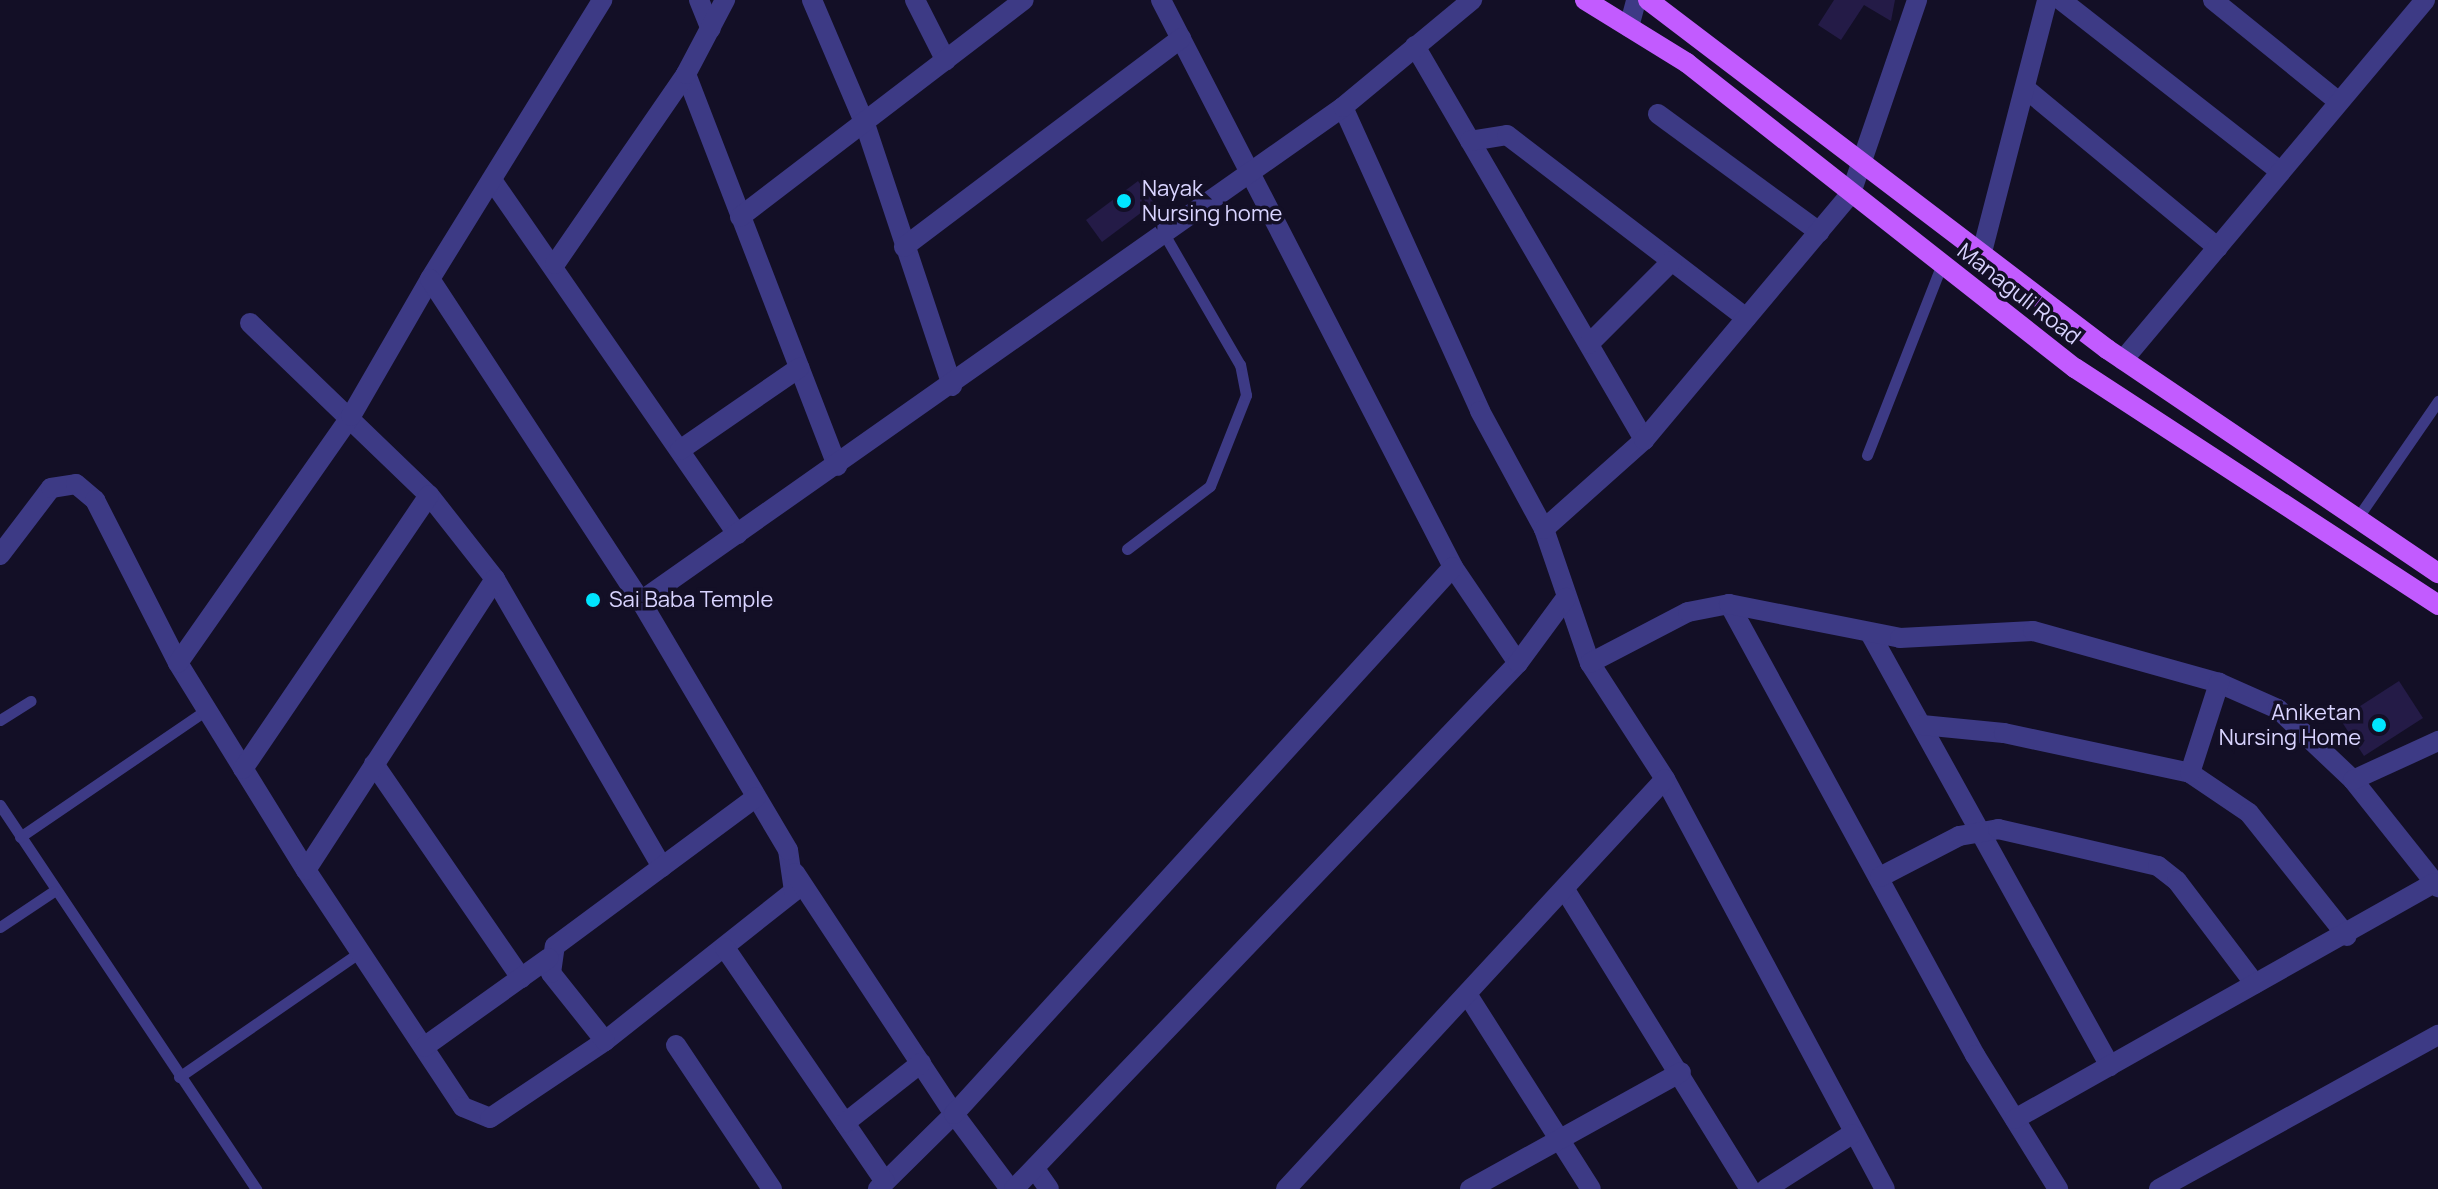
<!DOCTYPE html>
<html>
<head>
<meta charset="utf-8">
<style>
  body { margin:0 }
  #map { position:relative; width:2438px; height:1189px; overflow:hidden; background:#130f26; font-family:Manrope,sans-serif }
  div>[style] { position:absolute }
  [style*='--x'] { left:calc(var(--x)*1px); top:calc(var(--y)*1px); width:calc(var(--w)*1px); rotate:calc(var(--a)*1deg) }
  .building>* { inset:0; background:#241b47 }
  .service>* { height:11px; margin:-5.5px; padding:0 5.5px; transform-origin:5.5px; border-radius:5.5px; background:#3d3a85 }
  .minor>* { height:20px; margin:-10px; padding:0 10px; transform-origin:10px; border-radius:10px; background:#3d3a85 }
  .primary>* { height:20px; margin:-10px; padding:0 10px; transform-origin:10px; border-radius:10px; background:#c25bff }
  .dots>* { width:22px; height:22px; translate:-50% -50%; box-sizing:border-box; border:4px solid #130f26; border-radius:50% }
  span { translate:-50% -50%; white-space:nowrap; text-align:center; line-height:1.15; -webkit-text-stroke:7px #130f26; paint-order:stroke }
  .poi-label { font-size:22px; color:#d9d4ff }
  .left { translate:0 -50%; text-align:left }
  .right { translate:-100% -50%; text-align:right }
  .street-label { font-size:22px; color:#d9d4ff }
</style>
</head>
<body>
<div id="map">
  <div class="building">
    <div style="clip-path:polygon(1834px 0,1895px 0,1891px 21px,1864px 5px,1841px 40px,1818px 25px)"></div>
    <div style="clip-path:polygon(1138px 181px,1154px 203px,1102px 242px,1086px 220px)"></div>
    <div style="clip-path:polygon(2399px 681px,2423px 718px,2364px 756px,2340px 719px)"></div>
  </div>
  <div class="service">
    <div style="--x:1867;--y:455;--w:205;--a:-68.6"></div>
    <div style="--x:2356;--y:520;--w:145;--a:-55.4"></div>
    <div style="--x:1127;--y:549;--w:104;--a:-37.2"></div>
    <div style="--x:1210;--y:486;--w:98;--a:-68.4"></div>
    <div style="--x:1246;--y:395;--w:31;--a:-101"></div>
    <div style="--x:1240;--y:365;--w:151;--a:-120.1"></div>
    <div style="--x:0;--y:720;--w:36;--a:-32"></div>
    <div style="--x:0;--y:805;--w:462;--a:56.3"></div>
    <div style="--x:20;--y:837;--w:225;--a:-34.3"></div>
    <div style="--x:0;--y:927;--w:65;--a:-33.7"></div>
    <div style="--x:179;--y:1077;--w:220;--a:-34.6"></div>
  </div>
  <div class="minor">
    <div style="--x:699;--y:0;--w:31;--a:68"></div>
    <div style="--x:812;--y:0;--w:135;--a:66.9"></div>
    <div style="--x:865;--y:124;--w:276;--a:71.6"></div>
    <div style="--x:915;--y:0;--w:68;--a:63.1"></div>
    <div style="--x:1161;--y:0;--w:638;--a:62.75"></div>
    <div style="--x:1453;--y:567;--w:116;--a:55.9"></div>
    <div style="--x:2061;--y:0;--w:279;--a:38"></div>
    <div style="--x:2213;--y:0;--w:162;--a:39"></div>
    <div style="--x:1629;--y:27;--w:28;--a:-75"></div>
    <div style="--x:1415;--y:46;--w:456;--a:59.8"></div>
    <div style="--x:686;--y:74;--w:420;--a:68.9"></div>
    <div style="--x:2026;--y:89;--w:249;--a:39.6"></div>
    <div style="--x:1343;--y:107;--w:333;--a:65.7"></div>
    <div style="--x:1480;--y:411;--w:134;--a:61.5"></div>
    <div style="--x:1544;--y:529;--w:142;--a:71.1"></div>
    <div style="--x:1590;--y:663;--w:138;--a:57.1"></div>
    <div style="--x:1665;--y:779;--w:465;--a:61.8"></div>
    <div style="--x:1658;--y:114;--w:200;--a:36.2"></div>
    <div style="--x:1470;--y:141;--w:37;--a:-9"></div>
    <div style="--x:1507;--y:135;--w:301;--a:37.4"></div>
    <div style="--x:492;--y:180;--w:431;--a:55.3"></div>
    <div style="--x:740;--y:217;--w:357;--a:-37.4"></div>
    <div style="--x:904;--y:247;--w:347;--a:-37"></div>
    <div style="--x:1982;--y:252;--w:260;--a:-75.5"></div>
    <div style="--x:555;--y:264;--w:231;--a:-55.4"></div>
    <div style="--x:686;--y:74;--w:84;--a:-62.2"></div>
    <div style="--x:430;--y:279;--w:328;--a:-58.3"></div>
    <div style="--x:250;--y:323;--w:248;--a:43.9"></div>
    <div style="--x:429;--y:495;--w:107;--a:51.8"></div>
    <div style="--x:495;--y:579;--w:333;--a:59.9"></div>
    <div style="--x:1589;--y:344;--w:117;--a:-45"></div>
    <div style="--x:2123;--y:360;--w:470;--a:-50"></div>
    <div style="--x:680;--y:450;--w:145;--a:-34.6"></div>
    <div style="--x:1544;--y:529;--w:134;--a:-41.7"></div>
    <div style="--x:1644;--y:440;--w:322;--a:-50"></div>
    <div style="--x:1851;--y:193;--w:204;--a:-71.1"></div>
    <div style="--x:0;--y:555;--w:84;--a:-52.7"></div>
    <div style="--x:51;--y:488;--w:25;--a:-9"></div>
    <div style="--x:76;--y:484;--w:25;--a:40"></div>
    <div style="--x:95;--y:500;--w:183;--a:63"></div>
    <div style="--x:178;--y:663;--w:243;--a:58.3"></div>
    <div style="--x:306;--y:870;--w:284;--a:56.5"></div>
    <div style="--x:463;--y:1107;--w:29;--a:22"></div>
    <div style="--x:490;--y:1118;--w:138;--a:-33.8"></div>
    <div style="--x:605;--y:1041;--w:241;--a:-38.4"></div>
    <div style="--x:794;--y:891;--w:41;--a:-98.3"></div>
    <div style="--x:788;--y:850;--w:289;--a:-120.6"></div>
    <div style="--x:1729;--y:604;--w:514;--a:61.39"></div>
    <div style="--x:1975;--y:1055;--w:158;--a:58.2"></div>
    <div style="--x:1871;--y:635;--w:493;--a:61"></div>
    <div style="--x:178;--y:663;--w:302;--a:-55"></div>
    <div style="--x:351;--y:416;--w:158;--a:-60"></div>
    <div style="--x:430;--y:279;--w:385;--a:56.8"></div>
    <div style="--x:641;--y:601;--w:858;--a:-35.13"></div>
    <div style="--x:1343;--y:107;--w:168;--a:-39.7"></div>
    <div style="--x:1590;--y:663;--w:110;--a:-27.5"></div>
    <div style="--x:1688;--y:612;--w:42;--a:-11"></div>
    <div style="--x:1729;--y:604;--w:174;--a:11.2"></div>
    <div style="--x:1900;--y:638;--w:133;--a:-3"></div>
    <div style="--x:2033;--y:631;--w:193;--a:15.6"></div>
    <div style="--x:2219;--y:683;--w:64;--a:23.8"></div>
    <div style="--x:2278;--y:709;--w:103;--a:43.4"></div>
    <div style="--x:2353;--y:780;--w:137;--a:51.5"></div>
    <div style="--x:1922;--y:725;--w:82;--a:5.6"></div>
    <div style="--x:2004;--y:733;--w:190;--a:12.1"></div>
    <div style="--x:2190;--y:773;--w:71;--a:34.1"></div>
    <div style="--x:2249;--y:813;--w:157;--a:51.5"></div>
    <div style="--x:374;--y:764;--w:260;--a:55.5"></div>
    <div style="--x:243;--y:769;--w:331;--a:-55.8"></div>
    <div style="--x:2190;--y:773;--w:95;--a:-72.1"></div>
    <div style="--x:2353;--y:780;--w:94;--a:-24.6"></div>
    <div style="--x:306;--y:870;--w:347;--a:-57"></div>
    <div style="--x:795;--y:873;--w:289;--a:56.6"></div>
    <div style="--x:954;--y:1114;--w:107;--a:135.4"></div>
    <div style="--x:1880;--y:877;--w:89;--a:-27.4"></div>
    <div style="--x:1959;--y:836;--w:40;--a:-10"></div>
    <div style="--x:1998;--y:829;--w:164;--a:13"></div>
    <div style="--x:2158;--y:866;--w:24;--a:38"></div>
    <div style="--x:2177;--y:881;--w:129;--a:52.9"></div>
    <div style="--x:1567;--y:893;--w:348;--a:58.3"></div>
    <div style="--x:725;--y:948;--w:283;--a:55.6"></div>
    <div style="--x:1469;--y:997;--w:227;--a:57.6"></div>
    <div style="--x:605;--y:1041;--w:87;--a:-128.5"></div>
    <div style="--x:551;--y:973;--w:27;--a:-82"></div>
    <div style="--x:555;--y:946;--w:250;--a:-36.5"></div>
    <div style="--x:676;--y:1045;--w:173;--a:56.3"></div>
    <div style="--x:424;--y:1047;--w:153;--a:-35.5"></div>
    <div style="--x:2015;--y:1119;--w:480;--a:-29.4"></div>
    <div style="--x:845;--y:1123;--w:97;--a:-38.3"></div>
    <div style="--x:1035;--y:1169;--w:24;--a:55"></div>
    <div style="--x:1010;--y:1189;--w:94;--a:-126.7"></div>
    <div style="--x:954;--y:1114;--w:740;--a:-47.63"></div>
    <div style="--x:1014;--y:1189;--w:728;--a:-46.22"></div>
    <div style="--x:1518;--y:663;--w:81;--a:-53.6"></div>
    <div style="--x:1286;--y:1189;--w:558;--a:-47.25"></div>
    <div style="--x:1470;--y:1189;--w:241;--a:-29"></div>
    <div style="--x:1766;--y:1189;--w:102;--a:-32.6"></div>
    <div style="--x:2159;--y:1189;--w:319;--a:-28.9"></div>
  </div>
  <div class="primary">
    <div style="--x:1585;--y:0;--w:120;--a:31.7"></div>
    <div style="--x:1687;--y:63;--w:494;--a:38.2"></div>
    <div style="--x:2075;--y:368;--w:434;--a:33.1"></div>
    <div style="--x:1648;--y:0;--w:577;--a:37.25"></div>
    <div style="--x:2107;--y:349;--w:400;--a:34.1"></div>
  </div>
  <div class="dots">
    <div style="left:1124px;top:201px;background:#00e5ff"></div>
    <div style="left:593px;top:600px;background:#00e5ff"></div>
    <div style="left:2379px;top:725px;background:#00e5ff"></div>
  </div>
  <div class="poi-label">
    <span class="left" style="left:1142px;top:201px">Nayak<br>Nursing home</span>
    <span class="left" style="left:609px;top:600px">Sai Baba Temple</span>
    <span class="right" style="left:2361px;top:725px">Aniketan<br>Nursing Home</span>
  </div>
  <div class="street-label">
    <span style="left:2019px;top:294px;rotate:38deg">Managuli Road</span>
  </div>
</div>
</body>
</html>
